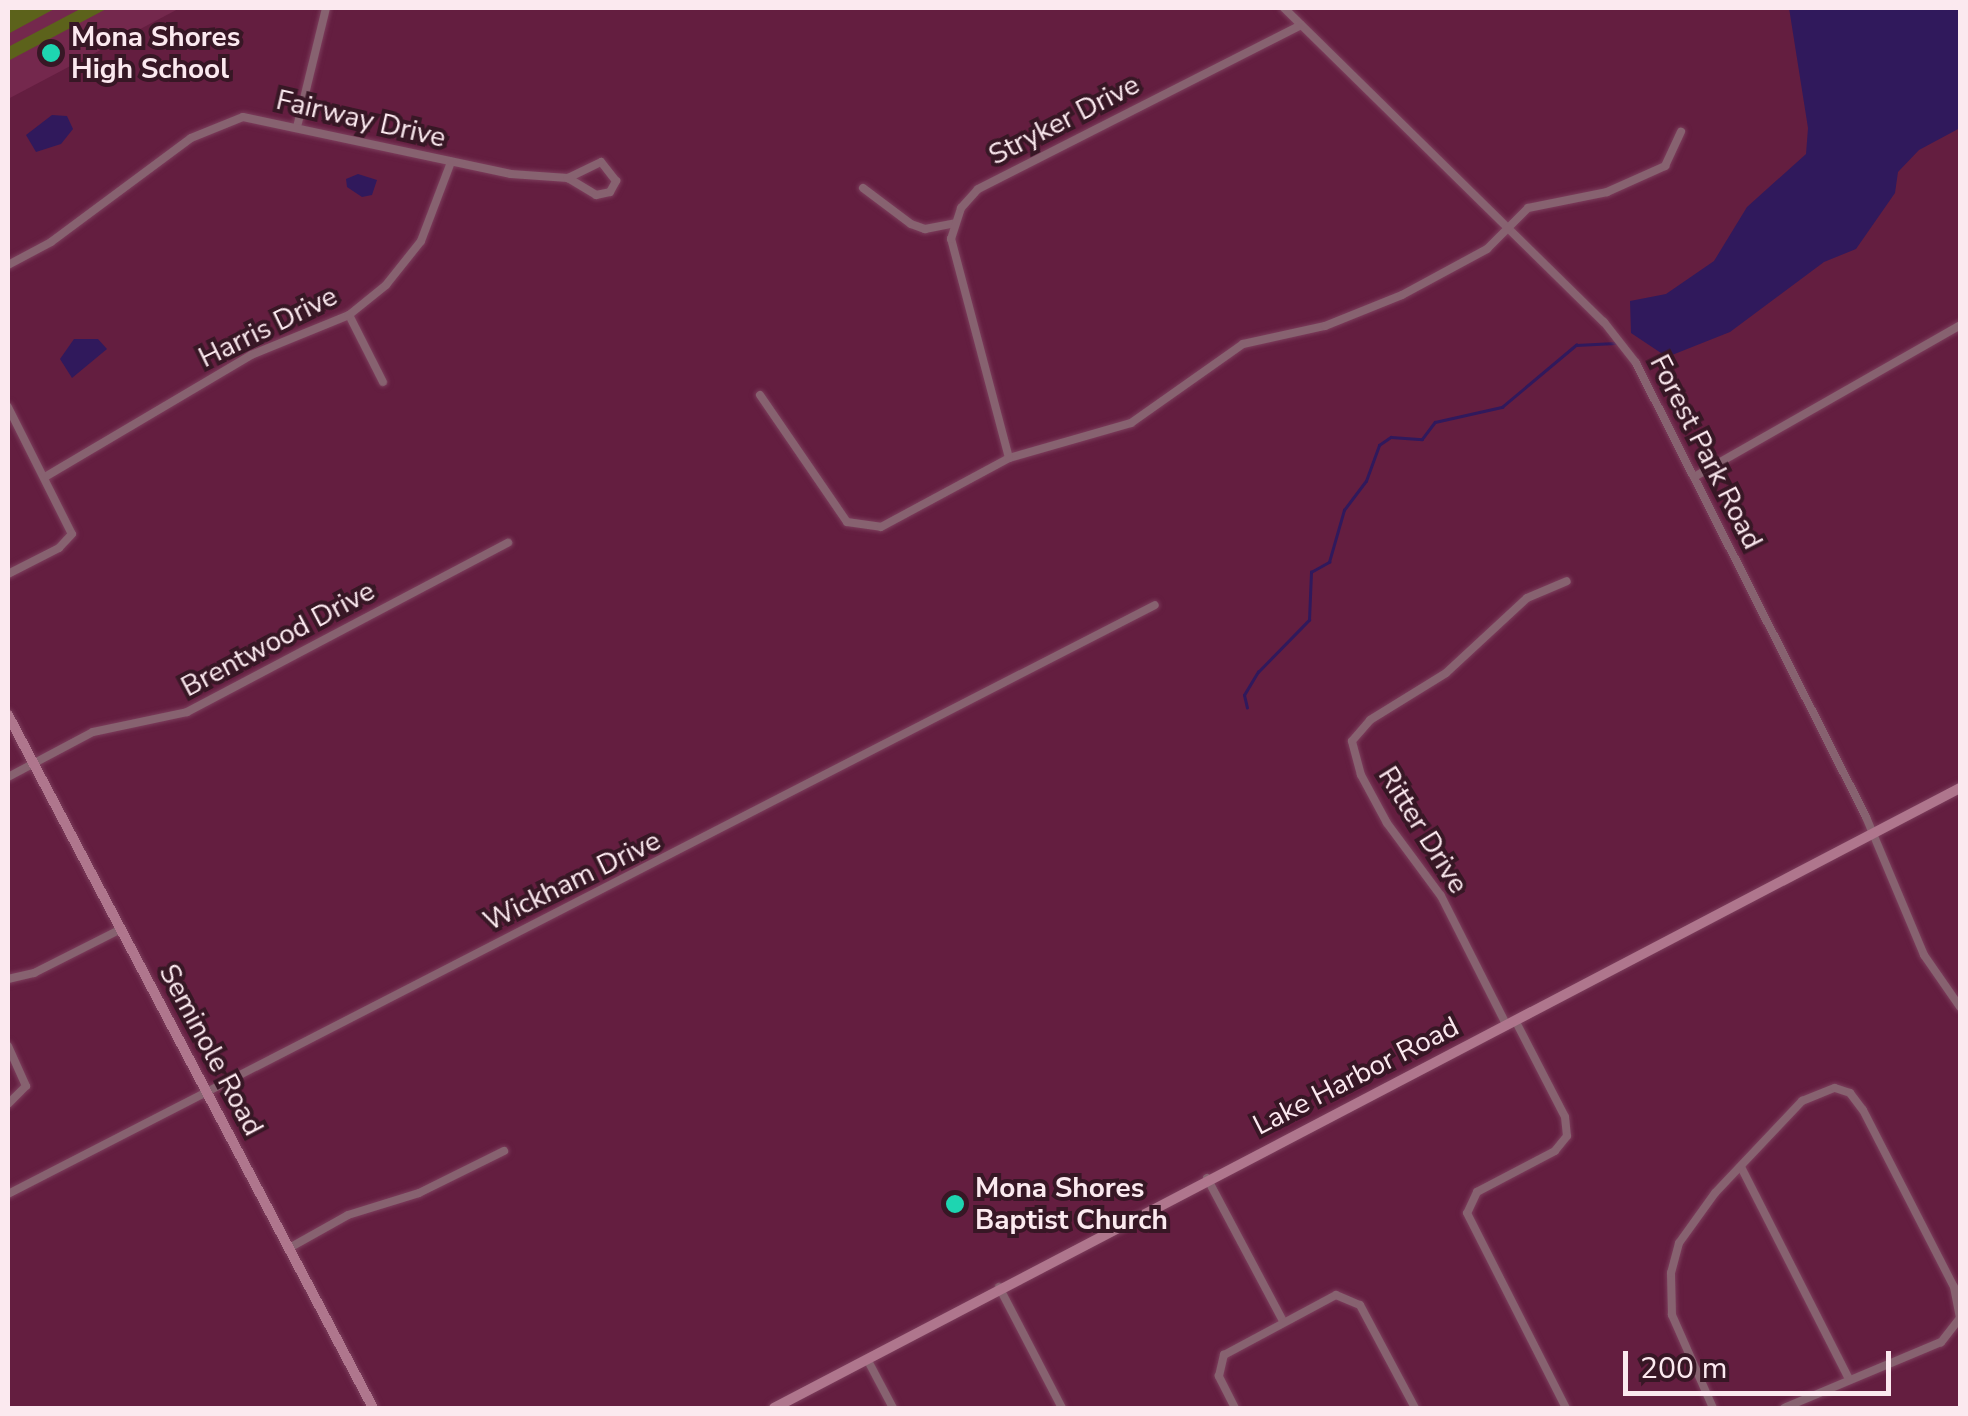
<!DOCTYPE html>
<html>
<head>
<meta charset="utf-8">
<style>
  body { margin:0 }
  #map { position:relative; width:1968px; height:1416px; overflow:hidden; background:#641e40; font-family:"Nunito Sans",sans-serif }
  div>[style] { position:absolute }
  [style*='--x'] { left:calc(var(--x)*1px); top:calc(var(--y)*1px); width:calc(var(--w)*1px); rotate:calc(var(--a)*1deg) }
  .built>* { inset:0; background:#74284d }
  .green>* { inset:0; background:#5c621b }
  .water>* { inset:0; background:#30195c }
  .stream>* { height:2.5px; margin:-1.25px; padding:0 1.25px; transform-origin:1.25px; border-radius:1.25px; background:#30195c }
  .roads { filter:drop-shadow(0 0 2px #7c3e5c) drop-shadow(0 0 2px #7c3e5c) }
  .street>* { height:8px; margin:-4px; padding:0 4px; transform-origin:4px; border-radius:4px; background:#876270 }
  .secondary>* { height:10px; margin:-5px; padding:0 5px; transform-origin:5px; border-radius:5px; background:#af768d }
  .dots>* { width:28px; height:28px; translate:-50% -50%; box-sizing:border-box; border:5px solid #371725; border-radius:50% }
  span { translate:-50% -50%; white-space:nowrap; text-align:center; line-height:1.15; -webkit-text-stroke:8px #371725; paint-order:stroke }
  .poi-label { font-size:28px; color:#fbe9ef; font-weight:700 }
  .left { translate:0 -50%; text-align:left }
  .street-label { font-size:28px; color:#fbe9ef }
  .frame { position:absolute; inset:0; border:10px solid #fbe9ef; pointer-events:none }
  .scale { position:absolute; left:1623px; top:1351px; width:268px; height:45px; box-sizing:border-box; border:5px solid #fbe9ef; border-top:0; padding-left:12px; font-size:30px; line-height:35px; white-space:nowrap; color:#fbe9ef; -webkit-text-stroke:8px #371725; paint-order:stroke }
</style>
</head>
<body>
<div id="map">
  <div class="built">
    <div style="clip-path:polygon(8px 8px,180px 8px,8px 99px)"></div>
  </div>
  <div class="green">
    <div style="clip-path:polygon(8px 8px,56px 8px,8px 34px)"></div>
    <div style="clip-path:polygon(82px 8px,108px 8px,8px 61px,8px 47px)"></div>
  </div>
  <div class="water">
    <div style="clip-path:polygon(1789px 8px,1960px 8px,1960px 128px,1919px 150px,1898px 172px,1895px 193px,1856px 249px,1824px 262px,1730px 332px,1667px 357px,1631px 333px,1630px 301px,1666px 294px,1714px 261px,1747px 207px,1806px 154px,1808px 128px)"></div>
    <div style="clip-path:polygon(52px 115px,67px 116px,73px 129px,61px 144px,36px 152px,26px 135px)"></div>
    <div style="clip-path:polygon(358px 174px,377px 180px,372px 195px,362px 197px,347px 187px,346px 179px)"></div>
    <div style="clip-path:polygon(74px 339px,98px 339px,107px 349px,72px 378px,60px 359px)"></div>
  </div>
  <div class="stream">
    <div style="--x:1247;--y:708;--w:13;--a:-103"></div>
    <div style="--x:1244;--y:695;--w:27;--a:-59"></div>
    <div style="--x:1258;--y:672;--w:73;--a:-45.6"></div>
    <div style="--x:1309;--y:620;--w:48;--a:-87.6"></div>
    <div style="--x:1311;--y:572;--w:21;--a:-29"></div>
    <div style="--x:1329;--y:562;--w:54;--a:-73.9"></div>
    <div style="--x:1344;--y:510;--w:36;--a:-53"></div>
    <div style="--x:1366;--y:481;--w:38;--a:-70"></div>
    <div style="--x:1379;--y:445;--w:14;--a:-34"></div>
    <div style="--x:1391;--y:437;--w:31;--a:4"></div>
    <div style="--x:1422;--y:439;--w:21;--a:-53"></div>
    <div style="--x:1435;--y:422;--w:69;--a:-12.6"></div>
    <div style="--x:1502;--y:407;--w:97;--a:-40"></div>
    <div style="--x:1576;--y:345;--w:39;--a:-3"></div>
  </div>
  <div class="roads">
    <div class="street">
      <div style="--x:1284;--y:8;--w:448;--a:44.5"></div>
      <div style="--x:1604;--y:322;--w:52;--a:52"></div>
      <div style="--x:1636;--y:363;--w:509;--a:63.13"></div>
      <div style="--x:1866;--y:817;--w:150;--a:67.2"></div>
      <div style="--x:1924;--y:955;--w:63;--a:55.3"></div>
      <div style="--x:297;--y:127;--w:122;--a:-76.3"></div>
      <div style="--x:863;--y:188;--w:60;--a:36.9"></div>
      <div style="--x:911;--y:224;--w:15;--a:20"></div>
      <div style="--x:925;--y:229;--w:31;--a:-11"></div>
      <div style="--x:8;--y:265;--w:49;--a:-28.1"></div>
      <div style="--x:51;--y:242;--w:174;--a:-36.6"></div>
      <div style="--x:191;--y:138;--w:56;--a:-22"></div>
      <div style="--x:243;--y:117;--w:274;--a:12"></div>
      <div style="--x:511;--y:174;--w:57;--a:4"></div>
      <div style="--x:568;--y:178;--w:33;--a:31"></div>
      <div style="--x:596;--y:195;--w:14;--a:-12"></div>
      <div style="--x:610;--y:192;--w:13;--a:-61"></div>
      <div style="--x:616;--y:181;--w:24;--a:-128"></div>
      <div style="--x:601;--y:162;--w:37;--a:154"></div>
      <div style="--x:349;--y:315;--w:75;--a:63.1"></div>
      <div style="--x:760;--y:395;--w:154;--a:55.6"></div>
      <div style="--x:847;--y:522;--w:34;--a:8"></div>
      <div style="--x:881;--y:527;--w:145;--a:-28.3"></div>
      <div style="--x:1009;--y:458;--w:127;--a:-16"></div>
      <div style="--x:1131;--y:423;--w:137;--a:-35.2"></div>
      <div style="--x:1243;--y:344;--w:84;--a:-12.4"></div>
      <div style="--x:1325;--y:326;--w:83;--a:-21.9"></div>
      <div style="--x:1402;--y:295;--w:97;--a:-28.4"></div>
      <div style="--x:1487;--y:249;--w:58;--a:-45"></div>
      <div style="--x:1528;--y:208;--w:81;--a:-11.4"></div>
      <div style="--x:1607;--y:192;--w:64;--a:-24.1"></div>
      <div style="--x:1665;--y:166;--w:38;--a:-65"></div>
      <div style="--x:8;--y:407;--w:142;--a:63.3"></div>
      <div style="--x:72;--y:534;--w:19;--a:133"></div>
      <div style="--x:59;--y:548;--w:57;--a:153"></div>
      <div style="--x:1009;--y:458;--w:227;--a:-104.8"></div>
      <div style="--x:951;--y:239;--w:33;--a:-72"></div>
      <div style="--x:961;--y:208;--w:25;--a:-48"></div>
      <div style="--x:978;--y:189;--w:362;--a:-26.9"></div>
      <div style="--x:45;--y:477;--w:239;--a:-30.6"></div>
      <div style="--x:251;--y:355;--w:106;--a:-22.2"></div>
      <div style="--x:349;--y:315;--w:48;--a:-39"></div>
      <div style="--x:386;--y:285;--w:56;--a:-51.5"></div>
      <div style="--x:421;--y:241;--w:85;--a:-69.2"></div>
      <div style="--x:1694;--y:477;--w:306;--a:-29.7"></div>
      <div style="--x:8;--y:777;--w:96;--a:-27.9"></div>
      <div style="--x:93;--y:732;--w:96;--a:-12"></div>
      <div style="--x:187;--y:712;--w:363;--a:-27.8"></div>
      <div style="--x:8;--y:979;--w:27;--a:-13"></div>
      <div style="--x:34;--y:973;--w:97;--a:-26.8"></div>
      <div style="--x:1515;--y:1020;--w:109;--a:62.7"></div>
      <div style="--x:1565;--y:1117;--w:19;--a:84"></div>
      <div style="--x:1567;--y:1136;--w:19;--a:129"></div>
      <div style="--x:1555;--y:1151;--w:88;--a:152.3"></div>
      <div style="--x:1477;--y:1192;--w:23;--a:115"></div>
      <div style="--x:1467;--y:1213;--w:219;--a:63.1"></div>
      <div style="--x:1506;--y:1024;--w:144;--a:-116.9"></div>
      <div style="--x:1441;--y:896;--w:91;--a:-126.5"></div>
      <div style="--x:1387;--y:823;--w:55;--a:-118.4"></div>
      <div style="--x:1361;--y:775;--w:35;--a:-105"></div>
      <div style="--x:1352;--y:741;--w:28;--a:-49"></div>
      <div style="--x:1370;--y:720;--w:89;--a:-31.7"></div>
      <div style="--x:1446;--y:673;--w:110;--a:-42.8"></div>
      <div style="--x:1527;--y:598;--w:43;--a:-23"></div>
      <div style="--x:8;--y:1046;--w:44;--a:65.8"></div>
      <div style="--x:26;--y:1086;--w:25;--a:135"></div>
      <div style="--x:1741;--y:1167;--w:236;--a:63"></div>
      <div style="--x:1207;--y:1178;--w:162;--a:62"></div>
      <div style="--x:8;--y:1194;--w:1289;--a:-27.18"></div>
      <div style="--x:291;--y:1247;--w:65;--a:-29.3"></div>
      <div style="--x:348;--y:1215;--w:74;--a:-17.2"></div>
      <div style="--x:419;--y:1193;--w:95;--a:-26.3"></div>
      <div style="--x:999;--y:1287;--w:136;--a:62.5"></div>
      <div style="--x:867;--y:1359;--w:55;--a:62"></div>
      <div style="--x:1235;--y:1408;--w:36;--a:-117"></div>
      <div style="--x:1219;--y:1376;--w:22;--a:-77"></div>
      <div style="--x:1224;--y:1355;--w:127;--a:-28.2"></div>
      <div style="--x:1336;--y:1295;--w:26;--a:23"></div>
      <div style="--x:1360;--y:1305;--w:117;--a:61.9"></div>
      <div style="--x:1713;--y:1408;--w:102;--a:-113.8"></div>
      <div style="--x:1672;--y:1315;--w:42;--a:-91.4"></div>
      <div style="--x:1671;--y:1273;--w:31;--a:-75"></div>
      <div style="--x:1679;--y:1243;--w:62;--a:-54.2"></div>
      <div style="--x:1715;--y:1193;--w:127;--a:-46.6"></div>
      <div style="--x:1802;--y:1101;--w:35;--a:-22"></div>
      <div style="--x:1835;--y:1088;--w:16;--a:18"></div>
      <div style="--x:1850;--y:1093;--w:21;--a:53"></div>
      <div style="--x:1863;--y:1110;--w:199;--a:62.8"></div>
      <div style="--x:1954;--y:1287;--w:32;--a:79"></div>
      <div style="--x:1960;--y:1318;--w:31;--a:128"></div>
      <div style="--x:1941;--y:1342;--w:170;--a:157.2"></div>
    </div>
    <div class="secondary">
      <div style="--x:8;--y:715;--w:783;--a:62.22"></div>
      <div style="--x:774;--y:1408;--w:1338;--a:-27.6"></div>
    </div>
  </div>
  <div class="dots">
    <div style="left:51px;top:53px;background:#1ed5b1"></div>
    <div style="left:955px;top:1204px;background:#1ed5b1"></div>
  </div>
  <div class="poi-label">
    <span class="left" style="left:71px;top:53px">Mona Shores<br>High School</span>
    <span class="left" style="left:975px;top:1204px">Mona Shores<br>Baptist Church</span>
  </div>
  <div class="street-label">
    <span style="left:361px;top:119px;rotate:13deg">Fairway Drive</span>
    <span style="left:1064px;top:120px;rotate:-27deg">Stryker Drive</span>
    <span style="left:268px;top:327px;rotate:-26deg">Harris Drive</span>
    <span style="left:1706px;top:452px;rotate:63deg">Forest Park Road</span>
    <span style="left:278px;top:639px;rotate:-28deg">Brentwood Drive</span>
    <span style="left:1423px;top:830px;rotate:58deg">Ritter Drive</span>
    <span style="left:572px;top:881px;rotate:-26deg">Wickham Drive</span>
    <span style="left:211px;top:1050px;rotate:62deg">Seminole Road</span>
    <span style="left:1356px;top:1076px;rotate:-27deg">Lake Harbor Road</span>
  </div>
  <div class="frame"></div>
  <div class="scale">200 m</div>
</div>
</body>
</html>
